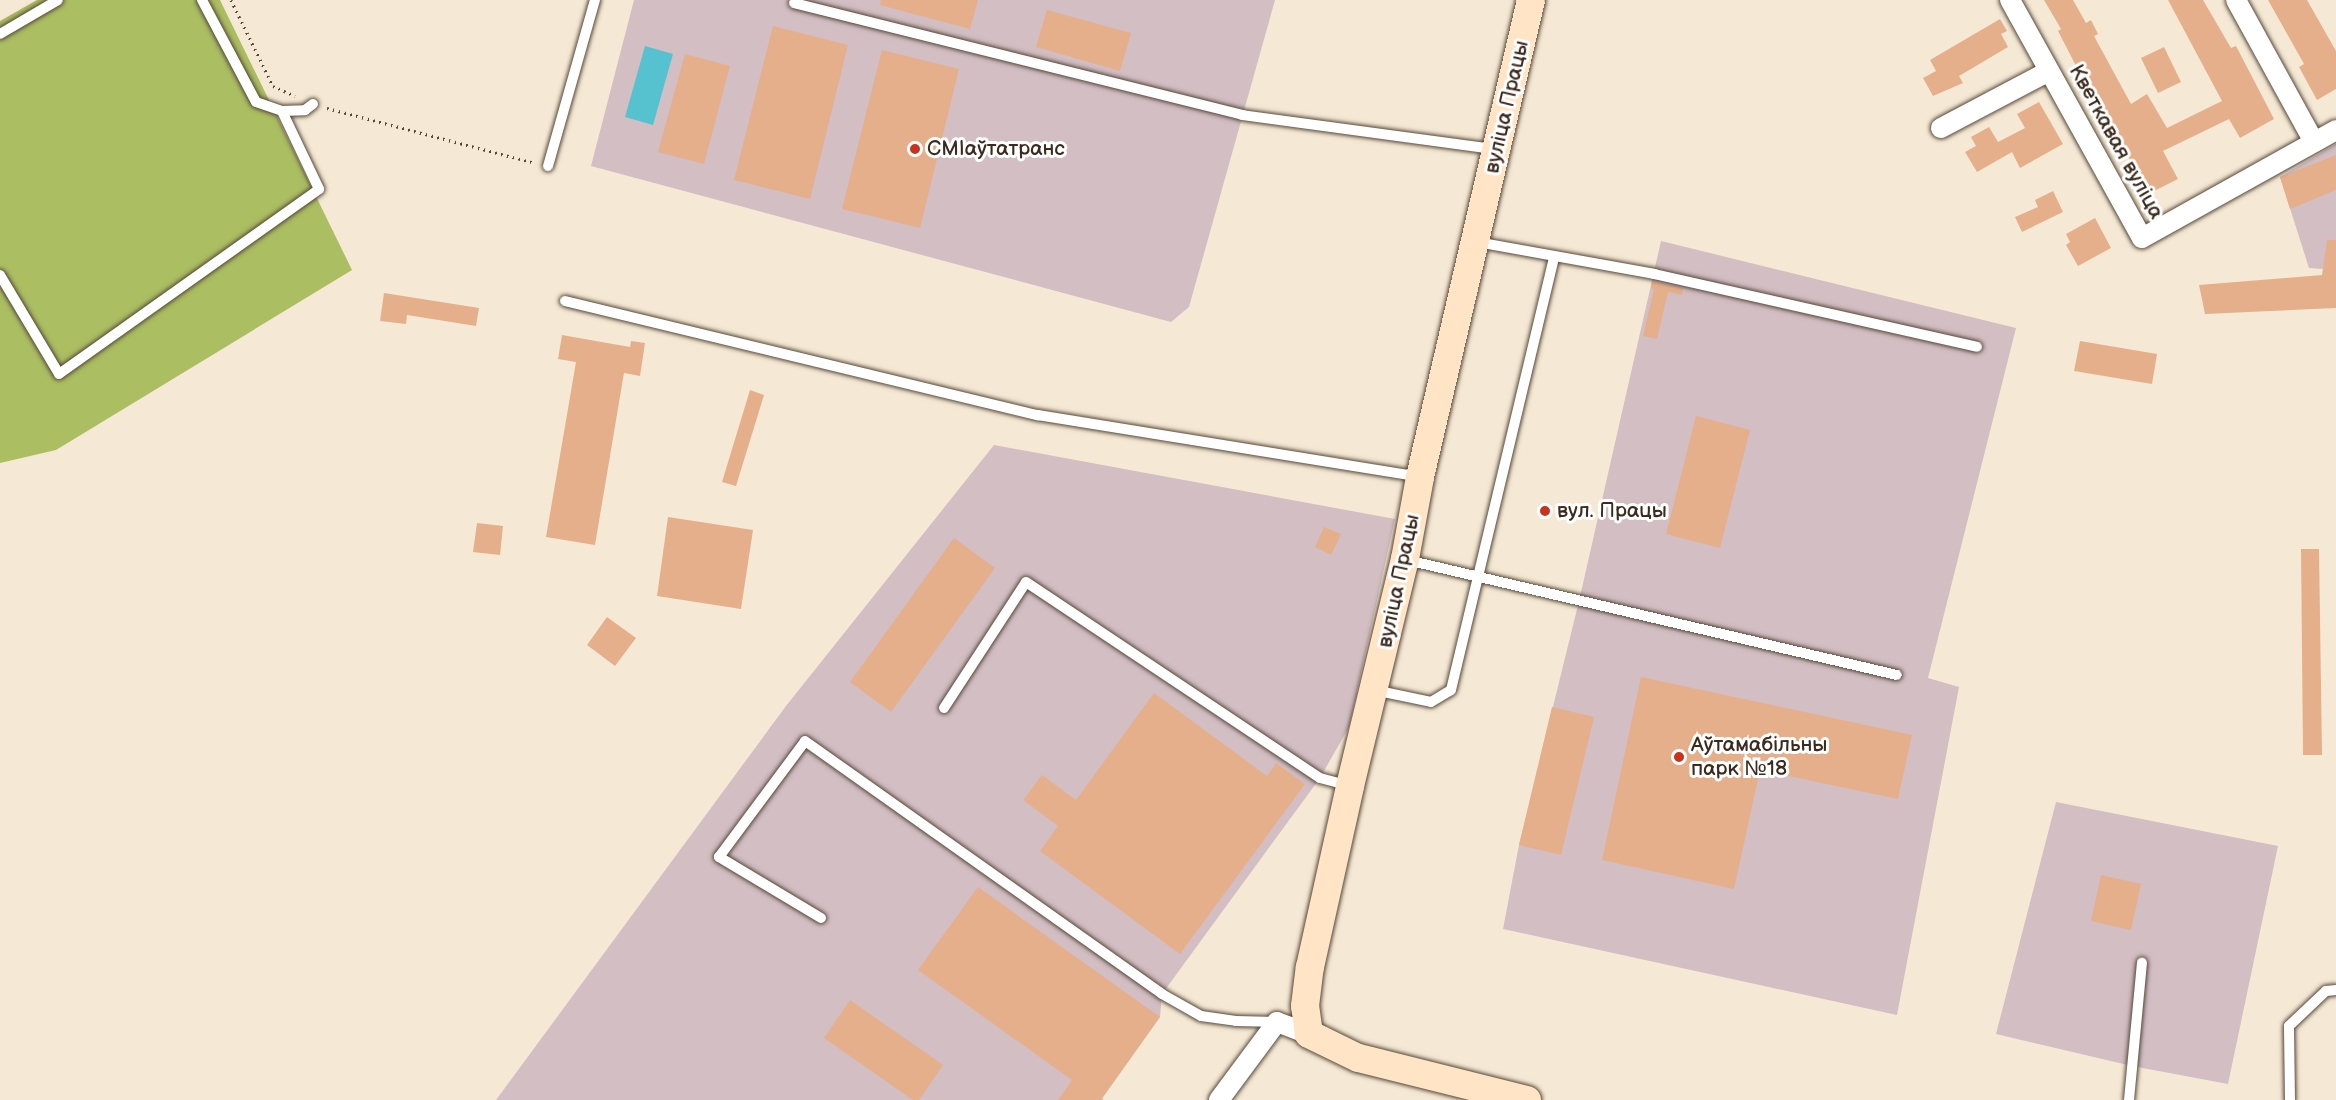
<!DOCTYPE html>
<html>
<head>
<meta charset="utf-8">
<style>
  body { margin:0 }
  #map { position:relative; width:2336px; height:1100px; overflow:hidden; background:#f5e9d5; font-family:"Balsamiq Sans",sans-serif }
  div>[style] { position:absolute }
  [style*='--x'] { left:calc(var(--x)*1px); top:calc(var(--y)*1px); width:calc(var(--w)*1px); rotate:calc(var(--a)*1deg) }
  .industrial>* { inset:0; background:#d2bec3 }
  .green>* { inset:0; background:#abbe62 }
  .water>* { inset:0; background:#56c2d0 }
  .building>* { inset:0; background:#e5af8c }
  .path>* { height:3px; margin-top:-1.5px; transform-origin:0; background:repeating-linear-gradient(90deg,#574739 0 1.5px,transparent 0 6px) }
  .roads { filter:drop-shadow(0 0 2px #574739) drop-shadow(0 0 2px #574739) }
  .lane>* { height:10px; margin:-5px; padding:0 5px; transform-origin:5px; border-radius:5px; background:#fff }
  .street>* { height:20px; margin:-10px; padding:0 10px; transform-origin:10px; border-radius:10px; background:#fff }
  .secondary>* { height:28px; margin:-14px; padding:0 14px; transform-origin:14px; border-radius:14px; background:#ffe4c6 }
  .dots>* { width:16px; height:16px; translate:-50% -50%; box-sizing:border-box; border:3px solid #fff; border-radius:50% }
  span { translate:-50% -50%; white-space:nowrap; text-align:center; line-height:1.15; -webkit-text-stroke:6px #fff; paint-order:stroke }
  .street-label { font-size:21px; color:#3b2a1e }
  .poi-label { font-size:21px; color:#3b2a1e }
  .left { translate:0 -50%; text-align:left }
</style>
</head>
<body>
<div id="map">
  <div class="industrial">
    <div style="clip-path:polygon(634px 0,1275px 0,1189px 307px,1171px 322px,591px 166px)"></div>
    <div style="clip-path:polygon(2336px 144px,2336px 270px,2309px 268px,2280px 177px)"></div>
    <div style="clip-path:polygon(1661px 241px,2016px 328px,1928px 678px,1959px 687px,1897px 1015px,1503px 929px,1519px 845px,1579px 601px)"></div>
    <div style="clip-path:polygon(994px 445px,1395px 519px,1349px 727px,1320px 778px,1162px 994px,1160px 1017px,1102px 1098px,1104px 1100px,496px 1100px,786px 706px)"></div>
    <div style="clip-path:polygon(2056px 802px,2278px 846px,2228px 1084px,2132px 1066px,1996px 1034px)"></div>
  </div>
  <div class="green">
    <div style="clip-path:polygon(37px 0,220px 0,352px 270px,56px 450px,0 463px,0 21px)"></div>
  </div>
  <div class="water">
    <div style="clip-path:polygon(645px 46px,673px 54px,653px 125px,625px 117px)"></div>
  </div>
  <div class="building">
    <div style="clip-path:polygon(881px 0,978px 0,970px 29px,880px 5px)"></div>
    <div style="clip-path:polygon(2044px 0,2073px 0,2086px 23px,2091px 20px,2098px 34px,2094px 36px,2131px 104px,2147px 94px,2167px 128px,2222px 101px,2168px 0,2203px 0,2231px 48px,2236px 46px,2274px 119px,2240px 138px,2229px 119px,2163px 151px,2178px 179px,2148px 194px,2120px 141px,2117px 142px,2104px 120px,2058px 31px,2061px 29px)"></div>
    <div style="clip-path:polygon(2268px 0,2307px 0,2336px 51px,2336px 89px,2317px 100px,2299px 67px,2304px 64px)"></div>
    <div style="clip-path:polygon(1047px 10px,1131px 33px,1120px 71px,1036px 47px)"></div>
    <div style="clip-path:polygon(2000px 19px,2007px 31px,2001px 34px,2008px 47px,1959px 76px,1963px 83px,1933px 96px,1923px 78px,1936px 71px,1930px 60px)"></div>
    <div style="clip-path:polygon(773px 26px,848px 45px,810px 199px,734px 180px)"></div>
    <div style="clip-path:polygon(2164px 47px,2181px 82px,2158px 93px,2141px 58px)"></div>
    <div style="clip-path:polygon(882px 50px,959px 69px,920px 228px,842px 209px)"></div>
    <div style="clip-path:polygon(685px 54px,730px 66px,704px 164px,658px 152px)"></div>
    <div style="clip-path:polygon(2039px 102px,2063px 144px,2020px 168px,2012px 152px,1977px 172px,1965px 152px,1976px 146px,1971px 137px,1989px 127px,1998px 142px,2025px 128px,2017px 114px)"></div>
    <div style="clip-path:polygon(2336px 155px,2336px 190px,2290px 209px,2280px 177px)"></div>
    <div style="clip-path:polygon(2053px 191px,2063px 212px,2022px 232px,2015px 217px,2038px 207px,2035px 200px)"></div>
    <div style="clip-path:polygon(2095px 218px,2111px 248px,2078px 266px,2066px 245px,2070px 242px,2066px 234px)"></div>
    <div style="clip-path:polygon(2327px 240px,2336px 240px,2336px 308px,2205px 314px,2199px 285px,2322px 275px)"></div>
    <div style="clip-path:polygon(1652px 281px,1683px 288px,1682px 295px,1668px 292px,1657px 339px,1643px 336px,1654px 289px,1651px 288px)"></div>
    <div style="clip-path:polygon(384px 293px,479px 308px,476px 326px,407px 315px,406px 324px,380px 321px)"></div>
    <div style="clip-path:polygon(562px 335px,630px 347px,631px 341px,645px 343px,640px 376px,624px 373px,595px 545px,546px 537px,576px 362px,558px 359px)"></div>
    <div style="clip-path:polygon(2080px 341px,2157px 354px,2152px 384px,2074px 371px)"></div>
    <div style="clip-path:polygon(750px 390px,764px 395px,736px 486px,722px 482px)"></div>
    <div style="clip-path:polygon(1696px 416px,1750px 430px,1720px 548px,1666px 534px)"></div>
    <div style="clip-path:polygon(668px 517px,753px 530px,741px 609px,657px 596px)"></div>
    <div style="clip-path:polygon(477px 523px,503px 526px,500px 555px,473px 552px)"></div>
    <div style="clip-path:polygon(1324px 527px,1341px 534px,1331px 555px,1315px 547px)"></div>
    <div style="clip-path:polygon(954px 538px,995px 568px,891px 712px,850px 682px)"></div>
    <div style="clip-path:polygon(2301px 549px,2319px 549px,2322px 755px,2303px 755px)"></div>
    <div style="clip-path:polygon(607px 617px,636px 638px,615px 666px,587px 645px)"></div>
    <div style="clip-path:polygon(1641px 677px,1912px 735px,1898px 799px,1760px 770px,1734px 889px,1602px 860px)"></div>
    <div style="clip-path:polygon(1154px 693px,1267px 776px,1276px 763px,1305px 784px,1180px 954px,1040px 851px,1058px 826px,1023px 800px,1042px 775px,1076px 800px)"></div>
    <div style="clip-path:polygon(1552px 707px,1594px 717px,1561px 855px,1519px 845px)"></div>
    <div style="clip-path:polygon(2101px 875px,2141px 884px,2131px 930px,2091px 921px)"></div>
    <div style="clip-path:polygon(978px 887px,1160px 1017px,1101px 1100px,1058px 1100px,1072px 1080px,918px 970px)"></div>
    <div style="clip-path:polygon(850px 1000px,943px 1065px,919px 1100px,913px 1100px,824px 1038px)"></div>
  </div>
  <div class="path">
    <div style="--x:231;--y:0;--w:96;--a:64"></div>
    <div style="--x:273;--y:86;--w:24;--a:24"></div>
    <div style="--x:327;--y:108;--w:215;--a:14.8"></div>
  </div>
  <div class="roads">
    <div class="lane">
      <div style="--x:202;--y:0;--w:115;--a:62.1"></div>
      <div style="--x:256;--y:102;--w:28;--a:19"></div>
      <div style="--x:282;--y:111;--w:23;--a:-2"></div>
      <div style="--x:305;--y:110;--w:10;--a:-37"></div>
      <div style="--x:794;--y:3;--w:462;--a:14"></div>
      <div style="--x:1242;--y:115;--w:254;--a:7.7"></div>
      <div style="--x:0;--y:34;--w:67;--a:-30.4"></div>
      <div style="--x:548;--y:166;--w:173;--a:-74.2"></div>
      <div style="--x:1477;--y:242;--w:180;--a:10.2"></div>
      <div style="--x:1654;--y:274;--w:331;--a:12.7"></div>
      <div style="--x:0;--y:275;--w:115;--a:59.2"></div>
      <div style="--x:59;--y:374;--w:319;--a:-35.4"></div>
      <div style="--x:319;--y:189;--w:86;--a:-115.4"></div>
      <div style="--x:565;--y:301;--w:487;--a:13.6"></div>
      <div style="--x:1038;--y:415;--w:387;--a:9.2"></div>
      <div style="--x:1407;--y:560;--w:503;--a:13.21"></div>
      <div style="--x:1374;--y:690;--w:58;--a:11.9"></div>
      <div style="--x:1431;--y:702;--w:23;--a:-31"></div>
      <div style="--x:1451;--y:690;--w:444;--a:-76.6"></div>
      <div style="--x:944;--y:708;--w:150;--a:-56.9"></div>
      <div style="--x:1026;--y:582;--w:353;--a:33.7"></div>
      <div style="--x:1320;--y:778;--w:31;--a:15"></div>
      <div style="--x:821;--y:918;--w:119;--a:-149.1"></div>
      <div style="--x:719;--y:857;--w:144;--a:-53.4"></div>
      <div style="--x:805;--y:741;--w:438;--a:35.3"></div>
      <div style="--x:1162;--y:994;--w:45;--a:29.4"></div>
      <div style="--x:1201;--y:1016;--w:35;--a:8"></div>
      <div style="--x:1236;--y:1021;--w:41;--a:1.4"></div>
      <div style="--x:2129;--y:1100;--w:138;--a:-84.6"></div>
      <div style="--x:2290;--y:1100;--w:74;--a:-90.8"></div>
      <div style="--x:2289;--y:1026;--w:51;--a:-43.4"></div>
      <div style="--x:2326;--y:991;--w:10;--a:-6"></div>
    </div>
    <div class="street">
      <div style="--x:2010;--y:0;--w:272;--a:61"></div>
      <div style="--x:2142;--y:238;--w:222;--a:-29.1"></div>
      <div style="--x:2236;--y:0;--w:162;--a:61.2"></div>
      <div style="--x:1941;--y:128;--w:122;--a:-27.8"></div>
      <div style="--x:1219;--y:1100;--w:97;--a:-53.4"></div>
      <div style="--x:1277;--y:1022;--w:34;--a:21"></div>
    </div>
    <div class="secondary">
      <div style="--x:1527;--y:1100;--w:174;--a:-166"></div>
      <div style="--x:1358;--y:1058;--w:55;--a:-153.9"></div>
      <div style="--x:1309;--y:1034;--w:28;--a:-98"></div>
      <div style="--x:1305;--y:1006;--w:39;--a:-83"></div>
      <div style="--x:1310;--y:967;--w:185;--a:-77.5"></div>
      <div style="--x:1350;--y:786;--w:234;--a:-76.4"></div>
      <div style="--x:1405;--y:559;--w:83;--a:-79.6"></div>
      <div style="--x:1420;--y:477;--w:490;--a:-76.9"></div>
    </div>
  </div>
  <div class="dots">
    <div style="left:915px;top:149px;background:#c8321e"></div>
    <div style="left:1545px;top:511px;background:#c8321e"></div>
    <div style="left:1679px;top:757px;background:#c8321e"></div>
  </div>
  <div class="street-label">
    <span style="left:1507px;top:107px;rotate:-77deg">вуліца Працы</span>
    <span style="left:2116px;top:142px;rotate:61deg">Кветкавая вуліца</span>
    <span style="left:1399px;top:581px;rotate:-78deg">вуліца Працы</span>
  </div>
  <div class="poi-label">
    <span class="left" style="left:927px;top:149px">СМІаўтатранс</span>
    <span class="left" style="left:1557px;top:511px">вул. Працы</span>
    <span class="left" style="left:1691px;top:757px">Аўтамабільны<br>парк №18</span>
  </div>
</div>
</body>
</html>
